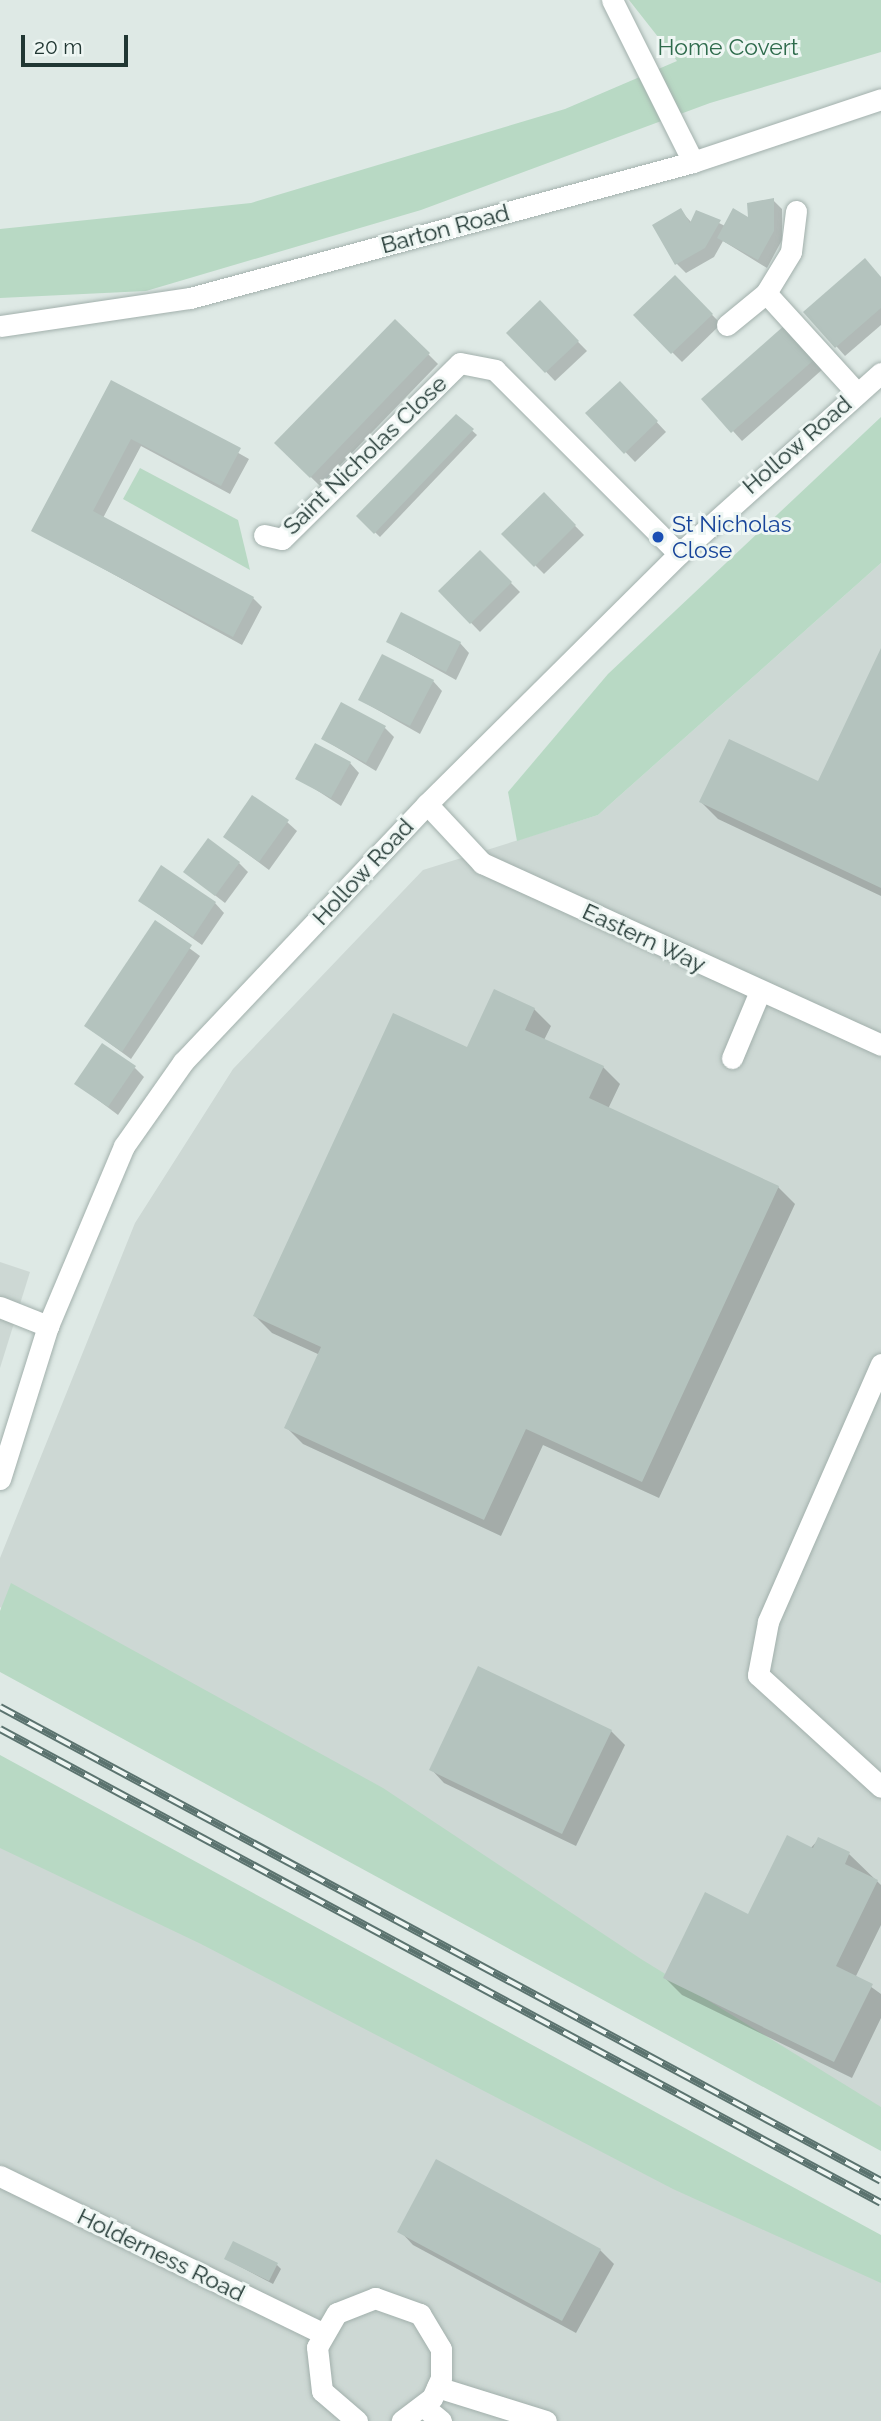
<!DOCTYPE html>
<html>
<head>
<meta charset="utf-8">
<style>
  body { margin:0 }
  #map { position:relative; width:881px; height:2421px; overflow:hidden; background:#dee9e5; font-family:Raleway,sans-serif }
  div>[style] { position:absolute }
  [style*='--x'] { left:calc(var(--x)*1px); top:calc(var(--y)*1px); width:calc(var(--w)*1px); rotate:calc(var(--a)*1deg) }
  .built>* { inset:0; background:#cdd8d4 }
  .green>* { inset:0; background:#b8d9c4 }
  .shadow>* { inset:0; background:#0003 }
  .building>* { inset:0; background:#b4c3be }
  .roads { filter:drop-shadow(0 0 2px #a2b0ac) drop-shadow(0 0 2px #a2b0ac) }
  .lane>* { height:21px; margin:-10.5px; padding:0 10.5px; transform-origin:10.5px; border-radius:10.5px; background:#fff }
  .street>* { height:21px; margin:-10.5px; padding:0 10.5px; transform-origin:10.5px; border-radius:10.5px; background:#fff }
  .secondary>* { height:21px; margin:-10.5px; padding:0 10.5px; transform-origin:10.5px; border-radius:10.5px; background:#fff }
  .rail>* { height:8px; margin-top:-4px; transform-origin:0; background:repeating-linear-gradient(90deg,#eef6f3 0 16px,#5b736f 0 32px); box-sizing:border-box; border-block:2px solid #5b736f }
  .dots>* { width:19px; height:19px; translate:-50% -50%; box-sizing:border-box; border:4px solid #eef6f3; border-radius:50% }
  span { translate:-50% -50%; white-space:nowrap; text-align:center; line-height:1.15; -webkit-text-stroke:6px #eef6f3; paint-order:stroke }
  .park-label { font-size:23px; color:#2e6b4c }
  .street-label { font-size:23px; color:#213733 }
  .transit-label { font-size:23px; color:#164399 }
  .left { translate:0 -50%; text-align:left }
  .scale { position:absolute; left:21px; top:35px; width:107px; height:32px; box-sizing:border-box; border:4px solid #213733; border-top:0; padding-left:9px; font-size:21px; line-height:24px; white-space:nowrap; color:#213733; -webkit-text-stroke:5px #eef6f3; paint-order:stroke }
</style>
</head>
<body>
<div id="map">
  <div class="built">
    <div style="clip-path:polygon(881px 563px,881px 2138px,0 1607px,0 1558px,135px 1223px,233px 1069px,423px 870px,598px 815px)"></div>
    <div style="clip-path:polygon(0 1262px,30px 1272px,0 1368px)"></div>
    <div style="clip-path:polygon(0 1768px,881px 2249px,881px 2421px,0 2421px)"></div>
  </div>
  <div class="green">
    <div style="clip-path:polygon(629px 0,881px 0,881px 52px,710px 103px,421px 210px,146px 291px,0 298px,0 229px,251px 203px,565px 109px,677px 61px)"></div>
    <div style="clip-path:polygon(881px 417px,881px 563px,598px 815px,517px 841px,508px 792px,608px 674px)"></div>
    <div style="clip-path:polygon(140px 468px,238px 520px,250px 570px,123px 499px)"></div>
    <div style="clip-path:polygon(11px 1583px,383px 1788px,641px 1959px,881px 2107px,881px 2151px,0 1672px,0 1611px)"></div>
    <div style="clip-path:polygon(0 1755px,881px 2235px,881px 2283px,673px 2189px,201px 1944px,0 1848px)"></div>
  </div>
  <div class="shadow">
    <div style="clip-path:polygon(773px 200px,782px 209px,782px 240px,767px 268px,723px 241px,714px 257px,686px 273px,677px 264px,680px 210px,692px 223px,697px 212px,725px 226px,750px 220px)"></div>
    <div style="clip-path:polygon(675px 277px,721px 324px,682px 362px,635px 315px)"></div>
    <div style="clip-path:polygon(881px 278px,881px 325px,845px 356px,806px 312px)"></div>
    <div style="clip-path:polygon(540px 303px,587px 351px,555px 381px,509px 333px)"></div>
    <div style="clip-path:polygon(395px 321px,438px 364px,320px 486px,276px 443px)"></div>
    <div style="clip-path:polygon(786px 326px,824px 368px,742px 441px,704px 399px)"></div>
    <div style="clip-path:polygon(112px 382px,249px 459px,230px 494px,141px 446px,103px 518px,253px 598px,262px 607px,242px 645px,33px 530px)"></div>
    <div style="clip-path:polygon(620px 383px,666px 432px,635px 462px,588px 413px)"></div>
    <div style="clip-path:polygon(456px 416px,477px 435px,380px 537px,358px 516px)"></div>
    <div style="clip-path:polygon(544px 494px,584px 535px,544px 574px,504px 534px)"></div>
    <div style="clip-path:polygon(480px 552px,520px 592px,480px 632px,440px 591px)"></div>
    <div style="clip-path:polygon(388px 642px,460px 643px,469px 653px,456px 680px)"></div>
    <div style="clip-path:polygon(881px 652px,881px 896px,718px 819px,701px 802px,819px 784px)"></div>
    <div style="clip-path:polygon(433px 681px,442px 691px,420px 734px,360px 700px)"></div>
    <div style="clip-path:polygon(385px 728px,394px 737px,376px 771px,323px 739px)"></div>
    <div style="clip-path:polygon(350px 763px,359px 773px,341px 806px,298px 778px)"></div>
    <div style="clip-path:polygon(287px 822px,297px 831px,269px 870px,225px 837px)"></div>
    <div style="clip-path:polygon(239px 863px,248px 872px,225px 903px,185px 872px)"></div>
    <div style="clip-path:polygon(140px 901px,215px 903px,224px 913px,202px 945px)"></div>
    <div style="clip-path:polygon(155px 923px,200px 956px,131px 1059px,86px 1026px)"></div>
    <div style="clip-path:polygon(534px 1009px,551px 1026px,544px 1040px,603px 1067px,620px 1084px,608px 1109px,778px 1187px,795px 1204px,659px 1498px,543px 1445px,501px 1536px,303px 1444px,286px 1427px,320px 1355px,272px 1333px,255px 1316px,468px 1049px)"></div>
    <div style="clip-path:polygon(135px 1068px,144px 1077px,118px 1115px,77px 1084px)"></div>
    <div style="clip-path:polygon(611px 1731px,625px 1745px,576px 1846px,444px 1783px,431px 1769px)"></div>
    <div style="clip-path:polygon(819px 1839px,849px 1854px,881px 1885px,881px 1925px,856px 1976px,881px 1994px,881px 2018px,852px 2078px,682px 1995px,665px 1978px,748px 1916px)"></div>
    <div style="clip-path:polygon(437px 2162px,600px 2250px,614px 2264px,576px 2333px,413px 2245px,400px 2231px)"></div>
    <div style="clip-path:polygon(226px 2259px,277px 2265px,281px 2269px,273px 2284px)"></div>
  </div>
  <div class="building">
    <div style="clip-path:polygon(774px 198px,774px 231px,758px 260px,717px 238px,733px 208px,748px 217px,747px 203px)"></div>
    <div style="clip-path:polygon(681px 208px,690px 223px,696px 210px,721px 220px,705px 248px,675px 265px,652px 225px)"></div>
    <div style="clip-path:polygon(865px 258px,881px 277px,881px 308px,835px 348px,803px 312px)"></div>
    <div style="clip-path:polygon(675px 275px,713px 314px,671px 354px,633px 315px)"></div>
    <div style="clip-path:polygon(540px 300px,579px 341px,545px 373px,506px 333px)"></div>
    <div style="clip-path:polygon(395px 319px,430px 353px,310px 478px,274px 443px)"></div>
    <div style="clip-path:polygon(786px 324px,816px 358px,731px 433px,701px 399px)"></div>
    <div style="clip-path:polygon(111px 380px,241px 448px,221px 486px,131px 439px,93px 511px,254px 597px,233px 637px,31px 531px)"></div>
    <div style="clip-path:polygon(620px 381px,658px 421px,624px 454px,585px 413px)"></div>
    <div style="clip-path:polygon(456px 414px,474px 429px,374px 534px,356px 516px)"></div>
    <div style="clip-path:polygon(544px 492px,576px 525px,534px 567px,501px 534px)"></div>
    <div style="clip-path:polygon(480px 550px,512px 582px,470px 624px,438px 591px)"></div>
    <div style="clip-path:polygon(401px 612px,461px 642px,446px 672px,386px 642px)"></div>
    <div style="clip-path:polygon(881px 648px,881px 888px,699px 802px,729px 739px,818px 781px)"></div>
    <div style="clip-path:polygon(382px 654px,434px 680px,410px 726px,358px 700px)"></div>
    <div style="clip-path:polygon(341px 702px,386px 726px,366px 763px,321px 739px)"></div>
    <div style="clip-path:polygon(315px 743px,351px 762px,331px 798px,295px 779px)"></div>
    <div style="clip-path:polygon(252px 795px,289px 820px,259px 862px,223px 837px)"></div>
    <div style="clip-path:polygon(208px 838px,240px 862px,215px 896px,183px 872px)"></div>
    <div style="clip-path:polygon(161px 865px,216px 902px,193px 937px,138px 901px)"></div>
    <div style="clip-path:polygon(155px 920px,192px 945px,122px 1052px,84px 1026px)"></div>
    <div style="clip-path:polygon(494px 989px,535px 1008px,525px 1030px,604px 1066px,589px 1098px,779px 1186px,642px 1482px,526px 1429px,484px 1520px,284px 1428px,321px 1347px,253px 1316px,393px 1013px,467px 1047px)"></div>
    <div style="clip-path:polygon(102px 1043px,136px 1066px,108px 1107px,74px 1084px)"></div>
    <div style="clip-path:polygon(478px 1666px,612px 1730px,562px 1834px,429px 1770px)"></div>
    <div style="clip-path:polygon(787px 1835px,813px 1848px,818px 1837px,850px 1852px,845px 1864px,878px 1880px,836px 1966px,873px 1984px,834px 2062px,663px 1978px,705px 1892px,748px 1914px)"></div>
    <div style="clip-path:polygon(436px 2159px,601px 2249px,562px 2321px,397px 2232px)"></div>
    <div style="clip-path:polygon(233px 2241px,278px 2263px,269px 2281px,224px 2259px)"></div>
  </div>
  <div class="roads">
    <div class="lane">
      <div style="--x:612;--y:0;--w:181;--a:63.4"></div>
      <div style="--x:796;--y:211;--w:41;--a:97"></div>
      <div style="--x:791;--y:252;--w:48;--a:121.4"></div>
      <div style="--x:766;--y:293;--w:135;--a:47.7"></div>
      <div style="--x:727;--y:325;--w:50;--a:-39.4"></div>
      <div style="--x:732;--y:1058;--w:73;--a:-67.3"></div>
      <div style="--x:0;--y:1307;--w:52;--a:21.6"></div>
      <div style="--x:881;--y:1364;--w:282;--a:113.7"></div>
      <div style="--x:768;--y:1622;--w:54;--a:100.7"></div>
      <div style="--x:758;--y:1675;--w:166;--a:42.3"></div>
      <div style="--x:0;--y:2176;--w:358;--a:26"></div>
      <div style="--x:437;--y:2387;--w:114;--a:17.3"></div>
      <div style="--x:424;--y:2407;--w:22;--a:39"></div>
      <div style="--x:357;--y:2421;--w:46;--a:-139.4"></div>
      <div style="--x:322;--y:2391;--w:44;--a:-96.5"></div>
      <div style="--x:317;--y:2347;--w:39;--a:-60"></div>
      <div style="--x:337;--y:2313;--w:41;--a:-21.5"></div>
      <div style="--x:375;--y:2298;--w:48;--a:19.6"></div>
      <div style="--x:420;--y:2314;--w:41;--a:59"></div>
      <div style="--x:441;--y:2349;--w:29;--a:90"></div>
      <div style="--x:441;--y:2378;--w:22;--a:114"></div>
      <div style="--x:432;--y:2398;--w:38;--a:143"></div>
    </div>
    <div class="street">
      <div style="--x:264;--y:535;--w:18;--a:13"></div>
      <div style="--x:282;--y:539;--w:250;--a:-44.7"></div>
      <div style="--x:460;--y:363;--w:36;--a:11"></div>
      <div style="--x:495;--y:370;--w:260;--a:45"></div>
      <div style="--x:427;--y:804;--w:81;--a:47"></div>
      <div style="--x:482;--y:863;--w:439;--a:24.5"></div>
    </div>
    <div class="secondary">
      <div style="--x:0;--y:326;--w:192;--a:-8.4"></div>
      <div style="--x:190;--y:298;--w:521;--a:-15.13"></div>
      <div style="--x:693;--y:162;--w:198;--a:-18.5"></div>
      <div style="--x:0;--y:1479;--w:160;--a:-72.6"></div>
      <div style="--x:48;--y:1326;--w:195;--a:-67.1"></div>
      <div style="--x:124;--y:1146;--w:103;--a:-54.9"></div>
      <div style="--x:183;--y:1062;--w:355;--a:-46.6"></div>
      <div style="--x:427;--y:804;--w:355;--a:-44.8"></div>
      <div style="--x:679;--y:554;--w:271;--a:-41.9"></div>
    </div>
  </div>
  <div class="rail">
    <div style="--x:0;--y:1707;--w:1000;--a:28.28"></div>
    <div style="--x:0;--y:1729;--w:1000;--a:28.28"></div>
  </div>
  <div class="dots">
    <div style="left:658px;top:537px;background:#1a4fb4"></div>
  </div>
  <div class="park-label">
    <span style="left:728px;top:47px">Home Covert</span>
  </div>
  <div class="street-label">
    <span style="left:445px;top:229px;rotate:-15deg">Barton Road</span>
    <span style="left:797px;top:445px;rotate:-41deg">Hollow Road</span>
    <span style="left:365px;top:455px;rotate:-44deg">Saint Nicholas Close</span>
    <span style="left:363px;top:872px;rotate:-47deg">Hollow Road</span>
    <span style="left:644px;top:938px;rotate:25deg">Eastern Way</span>
    <span style="left:161px;top:2255px;rotate:26deg">Holderness Road</span>
  </div>
  <div class="transit-label">
    <span class="left" style="left:672px;top:537px">St Nicholas<br>Close</span>
  </div>
  <div class="scale">20 m</div>
</div>
</body>
</html>
